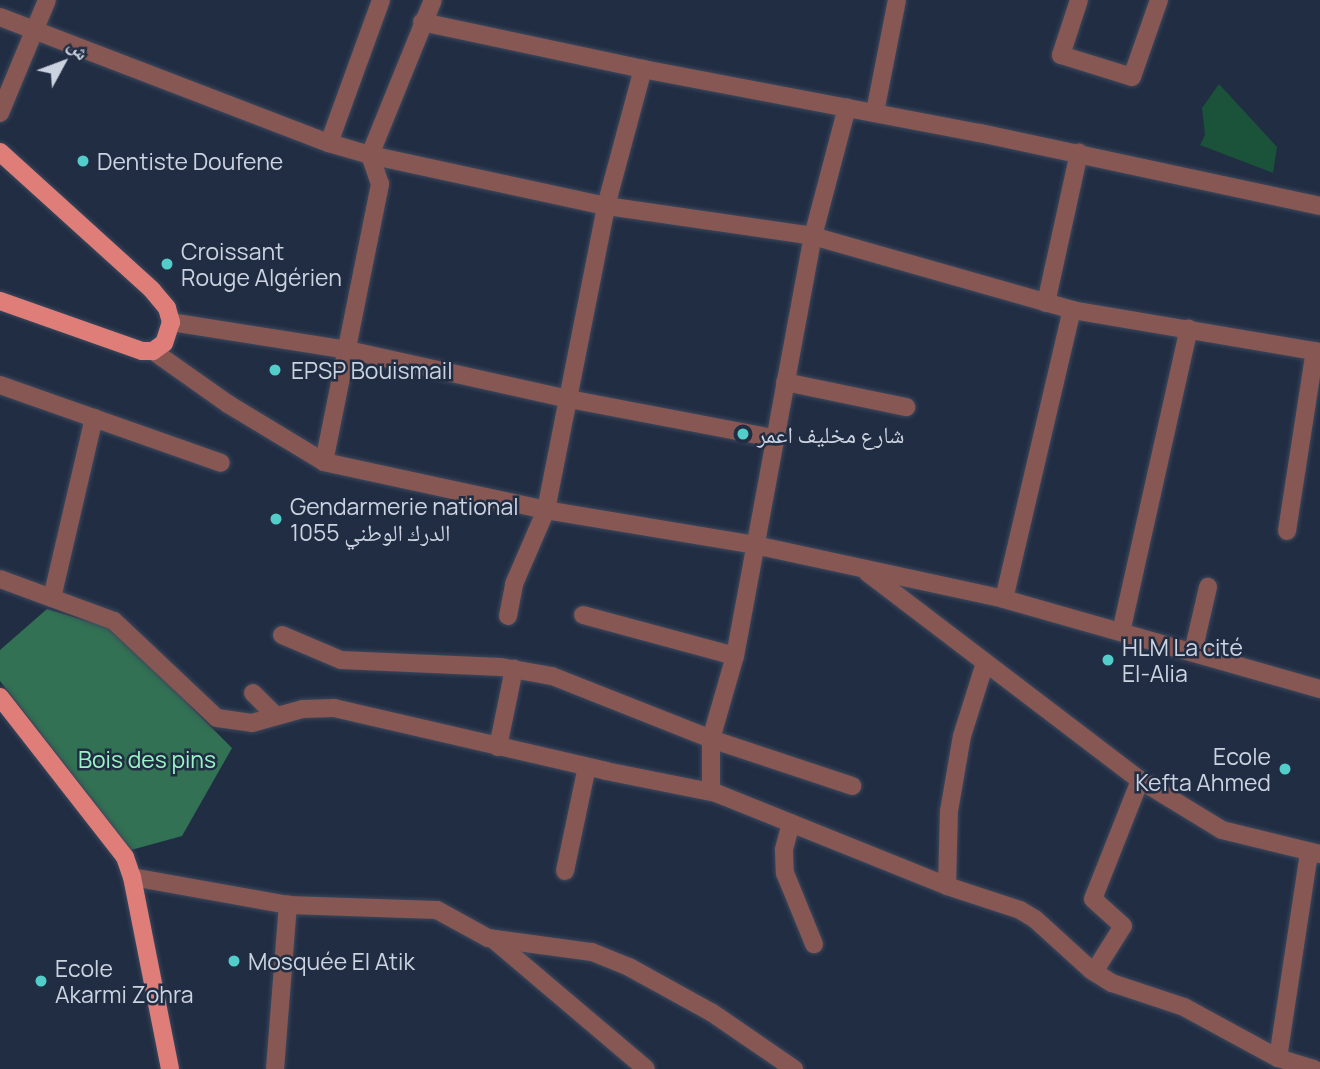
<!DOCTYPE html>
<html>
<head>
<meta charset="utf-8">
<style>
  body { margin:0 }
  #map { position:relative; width:1320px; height:1069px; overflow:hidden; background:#212d43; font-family:Manrope,"Noto Naskh Arabic",sans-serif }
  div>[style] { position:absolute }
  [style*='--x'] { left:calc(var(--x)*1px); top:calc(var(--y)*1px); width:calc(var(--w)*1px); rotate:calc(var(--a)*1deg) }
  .green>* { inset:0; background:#1b533a }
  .forest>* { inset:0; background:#327153 }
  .roads { filter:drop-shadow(0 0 2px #3c485c) drop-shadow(0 0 2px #3c485c) }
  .minor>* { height:18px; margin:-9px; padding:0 9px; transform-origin:9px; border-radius:9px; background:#875754 }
  .major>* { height:18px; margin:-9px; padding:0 9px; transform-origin:9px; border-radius:9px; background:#df7e79 }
  .dots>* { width:19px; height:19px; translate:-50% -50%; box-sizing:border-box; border:4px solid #212d43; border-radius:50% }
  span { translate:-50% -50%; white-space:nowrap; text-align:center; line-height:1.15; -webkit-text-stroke:5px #212d43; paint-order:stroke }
  .poi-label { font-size:23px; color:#cbd3e1 }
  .left { translate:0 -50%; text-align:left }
  .right { translate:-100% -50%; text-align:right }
  .park-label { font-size:23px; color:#99f5c5 }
  .north { position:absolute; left:28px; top:28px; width:70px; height:70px; -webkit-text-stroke:5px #212d43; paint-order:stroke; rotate:49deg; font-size:19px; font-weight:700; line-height:28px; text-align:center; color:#cbd3e1 }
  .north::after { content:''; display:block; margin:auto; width:24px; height:32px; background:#cbd3e1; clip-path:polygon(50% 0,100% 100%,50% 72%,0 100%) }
</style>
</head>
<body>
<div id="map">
  <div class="green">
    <div style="clip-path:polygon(1219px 84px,1277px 147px,1273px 173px,1200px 145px,1205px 135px,1202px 108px)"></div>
  </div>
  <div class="forest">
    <div style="clip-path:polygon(47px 609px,113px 629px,232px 748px,182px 836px,131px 850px,0 681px,0 650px)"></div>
  </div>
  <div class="roads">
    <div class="minor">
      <div style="--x:1079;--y:0;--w:58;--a:108.1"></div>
      <div style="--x:1061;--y:55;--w:74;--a:17.2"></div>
      <div style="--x:1132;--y:77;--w:82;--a:-70.7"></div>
      <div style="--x:0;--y:17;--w:352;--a:21"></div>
      <div style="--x:329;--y:143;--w:43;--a:16.3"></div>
      <div style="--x:370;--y:155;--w:241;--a:12.2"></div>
      <div style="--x:606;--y:206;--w:209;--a:8.2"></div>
      <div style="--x:813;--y:236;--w:269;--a:15.9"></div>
      <div style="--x:1072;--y:310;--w:252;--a:9.6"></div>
      <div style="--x:422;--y:22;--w:226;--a:12"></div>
      <div style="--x:643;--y:69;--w:343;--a:10.8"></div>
      <div style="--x:980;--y:133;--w:348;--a:12.1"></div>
      <div style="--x:875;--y:112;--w:114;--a:-78.9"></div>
      <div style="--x:0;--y:113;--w:122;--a:-67.4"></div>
      <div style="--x:329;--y:143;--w:152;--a:-70"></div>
      <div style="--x:1046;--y:303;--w:154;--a:-77.6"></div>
      <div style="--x:171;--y:322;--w:179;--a:9"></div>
      <div style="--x:348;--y:350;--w:226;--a:12.5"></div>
      <div style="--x:569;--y:399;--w:208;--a:10.8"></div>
      <div style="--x:153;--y:351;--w:92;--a:35.2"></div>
      <div style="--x:228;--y:404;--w:112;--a:31.1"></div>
      <div style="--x:324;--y:462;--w:227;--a:12.2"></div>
      <div style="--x:546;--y:510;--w:212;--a:9.5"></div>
      <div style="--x:755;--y:545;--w:255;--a:12.2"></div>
      <div style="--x:1004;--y:599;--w:329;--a:15.9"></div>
      <div style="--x:785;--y:382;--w:124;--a:11.7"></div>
      <div style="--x:0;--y:385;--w:234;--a:19.4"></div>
      <div style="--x:324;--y:462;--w:284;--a:-78.6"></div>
      <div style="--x:380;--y:184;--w:31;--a:-109"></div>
      <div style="--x:370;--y:155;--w:167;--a:-67.9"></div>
      <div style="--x:1287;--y:531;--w:182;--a:-81.2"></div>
      <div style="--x:868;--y:573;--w:342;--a:37.3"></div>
      <div style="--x:1140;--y:780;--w:96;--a:31.4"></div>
      <div style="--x:1222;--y:830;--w:101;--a:13.8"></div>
      <div style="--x:0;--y:579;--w:121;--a:20.2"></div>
      <div style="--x:114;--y:621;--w:141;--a:43.3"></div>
      <div style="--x:217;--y:718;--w:35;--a:8"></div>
      <div style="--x:252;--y:723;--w:53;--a:-15.4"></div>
      <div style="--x:303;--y:709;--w:31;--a:-2"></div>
      <div style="--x:334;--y:708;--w:279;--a:13"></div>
      <div style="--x:606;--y:771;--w:112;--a:11.3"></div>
      <div style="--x:716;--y:793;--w:249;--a:21.9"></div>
      <div style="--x:947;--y:886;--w:77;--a:18.2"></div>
      <div style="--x:1020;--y:910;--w:17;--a:31"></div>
      <div style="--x:1035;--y:919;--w:76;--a:42.3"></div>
      <div style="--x:1091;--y:970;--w:25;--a:32"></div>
      <div style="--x:1112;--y:983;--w:76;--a:18.4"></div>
      <div style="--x:1184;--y:1007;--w:107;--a:28.5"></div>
      <div style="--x:1278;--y:1058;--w:38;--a:17"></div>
      <div style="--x:52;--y:598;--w:185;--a:-76.9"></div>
      <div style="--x:1004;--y:599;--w:297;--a:-76.8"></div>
      <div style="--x:583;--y:615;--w:157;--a:15.1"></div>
      <div style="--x:508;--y:616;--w:33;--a:-79"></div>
      <div style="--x:514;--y:584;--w:81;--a:-66.6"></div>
      <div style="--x:546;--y:510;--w:310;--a:-78.8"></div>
      <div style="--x:606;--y:206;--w:142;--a:-74.9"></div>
      <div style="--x:1121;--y:632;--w:311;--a:-77.4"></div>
      <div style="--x:282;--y:635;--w:64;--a:23"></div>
      <div style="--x:341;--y:660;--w:160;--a:2.5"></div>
      <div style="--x:501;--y:667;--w:52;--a:10"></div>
      <div style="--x:552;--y:676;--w:171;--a:21.6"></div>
      <div style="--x:711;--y:739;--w:149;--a:18.4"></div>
      <div style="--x:1193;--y:652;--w:67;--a:-77"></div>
      <div style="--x:253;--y:693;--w:31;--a:45"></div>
      <div style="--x:498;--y:747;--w:80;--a:-78.4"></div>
      <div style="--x:711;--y:791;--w:52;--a:-90"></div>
      <div style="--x:711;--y:739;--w:86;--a:-73.9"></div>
      <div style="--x:735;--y:656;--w:427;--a:-79.5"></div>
      <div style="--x:813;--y:236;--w:133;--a:-75.2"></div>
      <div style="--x:791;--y:823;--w:28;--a:105"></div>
      <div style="--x:784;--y:850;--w:23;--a:88"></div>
      <div style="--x:785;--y:873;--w:77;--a:67.8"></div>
      <div style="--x:565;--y:871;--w:106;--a:-78.1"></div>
      <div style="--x:132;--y:877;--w:158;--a:10.2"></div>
      <div style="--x:288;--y:905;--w:149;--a:1.9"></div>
      <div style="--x:437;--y:910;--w:58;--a:28.8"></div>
      <div style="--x:488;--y:938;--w:105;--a:7.7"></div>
      <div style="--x:592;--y:952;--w:40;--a:22"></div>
      <div style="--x:629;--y:967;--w:94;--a:28.8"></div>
      <div style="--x:711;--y:1012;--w:101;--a:34.5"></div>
      <div style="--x:947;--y:886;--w:75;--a:-88.5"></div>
      <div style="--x:949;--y:811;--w:76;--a:-80.2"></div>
      <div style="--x:962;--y:736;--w:77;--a:-72.5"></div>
      <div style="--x:494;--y:940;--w:199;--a:40.3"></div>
      <div style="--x:1094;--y:972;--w:54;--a:-57.8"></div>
      <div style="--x:1123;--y:926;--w:40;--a:-138"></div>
      <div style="--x:1093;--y:899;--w:128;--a:-68.4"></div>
      <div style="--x:1278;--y:1058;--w:207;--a:-81.4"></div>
      <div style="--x:275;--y:1069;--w:165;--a:-85.5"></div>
    </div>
    <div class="major">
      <div style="--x:0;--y:152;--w:205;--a:42.2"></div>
      <div style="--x:152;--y:290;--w:23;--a:50"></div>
      <div style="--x:167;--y:308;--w:15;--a:74"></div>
      <div style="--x:171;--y:322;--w:22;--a:108"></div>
      <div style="--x:164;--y:343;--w:14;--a:144"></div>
      <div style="--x:153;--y:351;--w:11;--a:180"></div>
      <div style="--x:142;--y:351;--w:151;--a:-160.6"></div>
      <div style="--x:0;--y:697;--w:203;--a:52"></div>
      <div style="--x:125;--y:857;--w:21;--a:71"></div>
      <div style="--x:132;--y:877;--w:196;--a:78.8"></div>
    </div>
  </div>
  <div class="dots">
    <div style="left:83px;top:161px;background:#53cdc9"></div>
    <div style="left:167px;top:264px;background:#53cdc9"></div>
    <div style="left:275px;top:370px;background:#53cdc9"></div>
    <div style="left:743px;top:434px;background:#53cdc9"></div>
    <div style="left:276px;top:519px;background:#53cdc9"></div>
    <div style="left:1108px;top:660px;background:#53cdc9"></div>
    <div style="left:1285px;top:769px;background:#53cdc9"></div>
    <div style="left:234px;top:961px;background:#53cdc9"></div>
    <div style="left:41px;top:981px;background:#53cdc9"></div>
  </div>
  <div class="poi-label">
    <span class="left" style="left:97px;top:161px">Dentiste Doufene</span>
    <span class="left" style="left:181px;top:264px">Croissant<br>Rouge Algérien</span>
    <span class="left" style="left:291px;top:370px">EPSP Bouismail</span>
    <span class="left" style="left:757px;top:434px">شارع مخليف اعمر</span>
    <span class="left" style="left:290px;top:519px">Gendarmerie national<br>1055 الدرك الوطني</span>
    <span class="left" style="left:1122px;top:660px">HLM La cité<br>El-Alia</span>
    <span class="right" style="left:1271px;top:769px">Ecole<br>Kefta Ahmed</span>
    <span class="left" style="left:248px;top:961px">Mosquée El Atik</span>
    <span class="left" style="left:55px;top:981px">Ecole<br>Akarmi Zohra</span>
  </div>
  <div class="park-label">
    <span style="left:147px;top:759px">Bois des pins</span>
  </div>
  <div class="north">ش</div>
</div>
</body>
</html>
